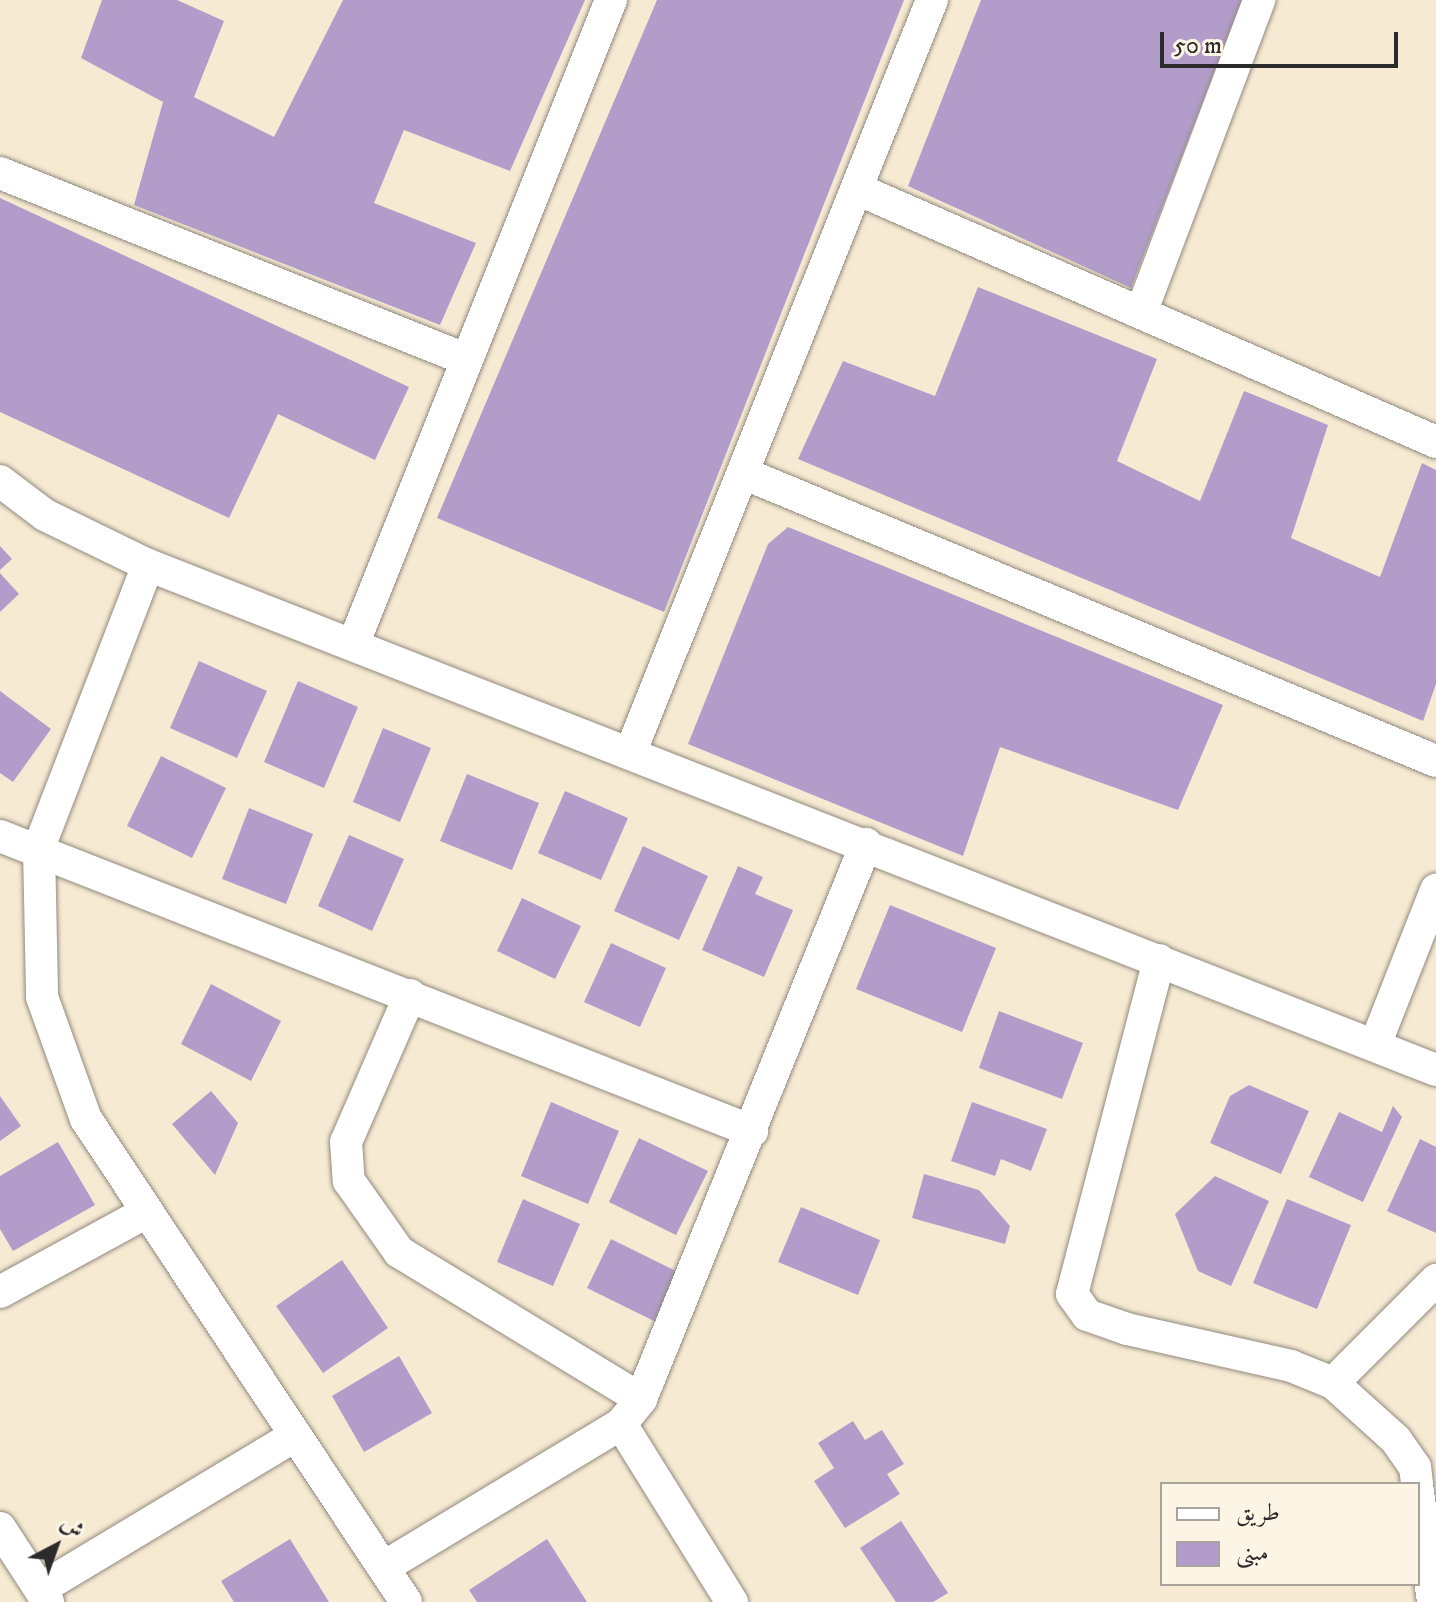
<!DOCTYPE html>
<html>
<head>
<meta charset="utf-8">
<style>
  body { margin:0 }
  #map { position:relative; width:1436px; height:1602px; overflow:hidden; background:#f7ead3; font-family:"IM FELL DW Pica",Amiri,serif }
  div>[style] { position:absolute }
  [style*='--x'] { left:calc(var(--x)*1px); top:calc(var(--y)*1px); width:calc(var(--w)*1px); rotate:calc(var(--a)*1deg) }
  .building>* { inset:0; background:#b29dca }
  .roads { filter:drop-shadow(0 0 2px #918a7f) drop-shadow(0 0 2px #918a7f) }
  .minor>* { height:32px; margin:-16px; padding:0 16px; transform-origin:16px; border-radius:16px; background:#fff }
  span { translate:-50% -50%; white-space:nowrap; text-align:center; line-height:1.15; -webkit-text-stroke:8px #fcf5e5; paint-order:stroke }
  .legend { position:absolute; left:1160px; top:1482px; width:260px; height:104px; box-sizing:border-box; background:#fcf5e5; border:2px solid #a8a49b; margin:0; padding:10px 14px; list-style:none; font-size:24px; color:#2b2b2b }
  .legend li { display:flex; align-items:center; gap:16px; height:40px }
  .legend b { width:40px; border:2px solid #a8a49b }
  .north { position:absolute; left:16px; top:1506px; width:80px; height:80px; -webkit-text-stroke:6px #fcf5e5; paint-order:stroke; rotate:41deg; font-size:22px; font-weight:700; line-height:32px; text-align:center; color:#2b2b2b }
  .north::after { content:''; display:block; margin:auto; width:28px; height:36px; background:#2b2b2b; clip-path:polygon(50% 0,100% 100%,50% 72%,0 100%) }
  .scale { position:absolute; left:1160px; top:32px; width:238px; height:36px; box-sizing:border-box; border:4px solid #2b2b2b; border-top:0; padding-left:10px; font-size:24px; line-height:28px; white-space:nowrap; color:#2b2b2b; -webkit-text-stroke:6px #fcf5e5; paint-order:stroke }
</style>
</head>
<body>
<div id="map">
  <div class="building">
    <div style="clip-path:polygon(102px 0,177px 0,224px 21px,194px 97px,274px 137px,343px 0,585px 0,510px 171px,404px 130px,374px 203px,476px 243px,440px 325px,134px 205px,163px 102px,81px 58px)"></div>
    <div style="clip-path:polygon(657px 0,904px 0,664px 612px,437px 518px)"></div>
    <div style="clip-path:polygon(981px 0,1242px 0,1131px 288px,908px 186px)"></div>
    <div style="clip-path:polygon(0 198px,409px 387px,375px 460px,278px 414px,229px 518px,0 412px)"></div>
    <div style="clip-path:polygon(978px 287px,1157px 359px,1117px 461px,1200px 501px,1244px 391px,1328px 425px,1291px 538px,1380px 577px,1422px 463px,1436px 470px,1436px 684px,1423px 721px,798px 459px,843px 361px,935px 396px)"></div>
    <div style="clip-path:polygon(788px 527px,1223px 705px,1178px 810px,1000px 747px,963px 856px,688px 744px,768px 544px)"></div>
    <div style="clip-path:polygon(0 546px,12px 559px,0 570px)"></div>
    <div style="clip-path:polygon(0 573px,19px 594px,0 612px)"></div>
    <div style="clip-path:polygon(199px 661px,267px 691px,237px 758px,170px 728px)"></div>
    <div style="clip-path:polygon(298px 681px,358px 707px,324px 788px,264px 762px)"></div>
    <div style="clip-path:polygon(0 691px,51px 729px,13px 782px,0 773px)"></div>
    <div style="clip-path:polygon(383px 728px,431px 748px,400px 822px,353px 802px)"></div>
    <div style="clip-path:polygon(161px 756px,226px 788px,192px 858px,127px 826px)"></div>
    <div style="clip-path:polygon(467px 774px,539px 803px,512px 870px,440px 841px)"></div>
    <div style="clip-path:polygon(565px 791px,628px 818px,601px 880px,538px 853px)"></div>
    <div style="clip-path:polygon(249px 808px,313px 834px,286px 904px,222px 879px)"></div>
    <div style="clip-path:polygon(349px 835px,404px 859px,372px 931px,318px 906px)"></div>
    <div style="clip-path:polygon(643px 846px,708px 876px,679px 940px,614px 911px)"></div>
    <div style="clip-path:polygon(738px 866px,763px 877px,755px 894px,793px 910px,764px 977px,702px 950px)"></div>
    <div style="clip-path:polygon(522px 898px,581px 926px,555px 979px,497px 951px)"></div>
    <div style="clip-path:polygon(890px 905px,996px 948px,962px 1032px,856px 989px)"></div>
    <div style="clip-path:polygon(611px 943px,666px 968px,640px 1027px,584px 1002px)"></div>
    <div style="clip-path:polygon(211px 984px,281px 1021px,251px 1081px,181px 1044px)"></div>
    <div style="clip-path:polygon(999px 1011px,1083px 1043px,1062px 1099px,979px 1068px)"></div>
    <div style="clip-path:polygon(1249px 1085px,1309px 1111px,1281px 1174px,1210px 1143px,1230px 1096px)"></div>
    <div style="clip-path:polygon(211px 1091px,238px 1123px,215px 1175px,172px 1124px)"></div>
    <div style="clip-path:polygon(0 1096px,21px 1126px,0 1141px)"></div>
    <div style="clip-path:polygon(551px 1102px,619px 1131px,588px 1204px,521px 1176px)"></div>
    <div style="clip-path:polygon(972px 1102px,1047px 1129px,1031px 1171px,1001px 1159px,995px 1176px,951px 1161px)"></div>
    <div style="clip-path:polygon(1393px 1106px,1402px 1117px,1363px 1202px,1309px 1177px,1339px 1112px,1382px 1132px)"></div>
    <div style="clip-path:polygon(639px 1138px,708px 1171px,676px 1235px,609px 1202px)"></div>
    <div style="clip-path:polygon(1420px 1139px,1436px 1147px,1436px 1233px,1387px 1211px)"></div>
    <div style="clip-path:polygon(58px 1142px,95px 1205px,13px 1251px,0 1229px,0 1176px)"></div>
    <div style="clip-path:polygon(924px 1174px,979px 1190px,1010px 1226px,1005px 1244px,912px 1218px)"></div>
    <div style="clip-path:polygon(1215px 1176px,1269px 1201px,1231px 1286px,1198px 1271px,1175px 1214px)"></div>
    <div style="clip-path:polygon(523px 1199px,580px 1224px,553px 1286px,497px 1262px)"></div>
    <div style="clip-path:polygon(1287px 1199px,1351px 1225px,1317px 1309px,1253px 1283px)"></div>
    <div style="clip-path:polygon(801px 1207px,880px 1240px,858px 1295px,778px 1262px)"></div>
    <div style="clip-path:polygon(611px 1239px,680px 1273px,656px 1322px,587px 1288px)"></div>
    <div style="clip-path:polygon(342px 1260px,388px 1328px,323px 1373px,276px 1306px)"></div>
    <div style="clip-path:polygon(399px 1356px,432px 1413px,364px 1452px,332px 1396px)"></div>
    <div style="clip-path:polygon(853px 1421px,865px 1440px,882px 1430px,904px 1464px,887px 1474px,900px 1494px,845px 1528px,814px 1481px,834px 1468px,818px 1443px)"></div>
    <div style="clip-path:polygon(901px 1521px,948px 1593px,933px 1602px,896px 1602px,860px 1548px)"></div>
    <div style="clip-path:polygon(290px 1539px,329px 1602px,234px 1602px,221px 1581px)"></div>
    <div style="clip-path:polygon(547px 1539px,587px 1602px,477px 1602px,469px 1590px)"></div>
  </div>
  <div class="roads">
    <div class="minor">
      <div style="--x:0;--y:173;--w:501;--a:21.8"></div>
      <div style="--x:857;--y:189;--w:632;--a:23.6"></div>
      <div style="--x:1141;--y:313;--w:335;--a:-69.3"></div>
      <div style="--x:743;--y:473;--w:750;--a:22.57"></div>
      <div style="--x:0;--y:481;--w:56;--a:37.1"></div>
      <div style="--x:45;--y:515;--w:114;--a:25.9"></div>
      <div style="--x:148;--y:565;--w:1383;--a:21.41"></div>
      <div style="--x:148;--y:565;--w:303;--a:111.1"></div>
      <div style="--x:39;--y:848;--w:149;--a:88.8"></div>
      <div style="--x:42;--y:997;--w:130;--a:70.2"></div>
      <div style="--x:86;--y:1119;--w:579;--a:56.47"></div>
      <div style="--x:353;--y:645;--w:695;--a:-68.2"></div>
      <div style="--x:631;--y:751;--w:809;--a:-68.16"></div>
      <div style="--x:0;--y:836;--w:808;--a:21.42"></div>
      <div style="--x:1159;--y:960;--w:345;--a:104.6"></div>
      <div style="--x:1072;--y:1294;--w:26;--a:54"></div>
      <div style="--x:1087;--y:1315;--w:42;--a:19.3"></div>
      <div style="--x:1127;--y:1329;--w:168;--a:12.7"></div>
      <div style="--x:1291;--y:1366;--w:45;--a:22"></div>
      <div style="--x:1333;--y:1383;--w:85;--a:42.1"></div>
      <div style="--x:1396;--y:1440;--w:33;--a:55"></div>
      <div style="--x:1415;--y:1467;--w:17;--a:83"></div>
      <div style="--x:410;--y:995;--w:160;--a:113.5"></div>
      <div style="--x:346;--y:1142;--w:39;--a:86"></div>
      <div style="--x:349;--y:1181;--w:87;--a:54.8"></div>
      <div style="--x:399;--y:1252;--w:283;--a:31.3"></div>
      <div style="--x:1375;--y:1045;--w:167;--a:-68.5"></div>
      <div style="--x:0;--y:1292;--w:167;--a:-28.6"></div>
      <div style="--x:1333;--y:1383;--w:146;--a:-45"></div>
      <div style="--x:621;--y:1424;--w:210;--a:58.1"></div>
      <div style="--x:1418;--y:1492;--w:111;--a:82.2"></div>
      <div style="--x:0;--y:1528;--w:88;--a:57"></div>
      <div style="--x:384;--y:1567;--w:277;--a:-31.1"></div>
      <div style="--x:621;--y:1424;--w:32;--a:-51"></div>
      <div style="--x:641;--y:1399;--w:599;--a:-67.93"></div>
      <div style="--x:40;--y:1589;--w:297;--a:-31"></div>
    </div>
  </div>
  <ul class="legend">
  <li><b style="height:10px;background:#fff"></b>طريق</li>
  <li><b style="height:22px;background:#b29dca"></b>مبنى</li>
  </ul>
  <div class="north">ش</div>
  <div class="scale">50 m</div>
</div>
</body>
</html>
